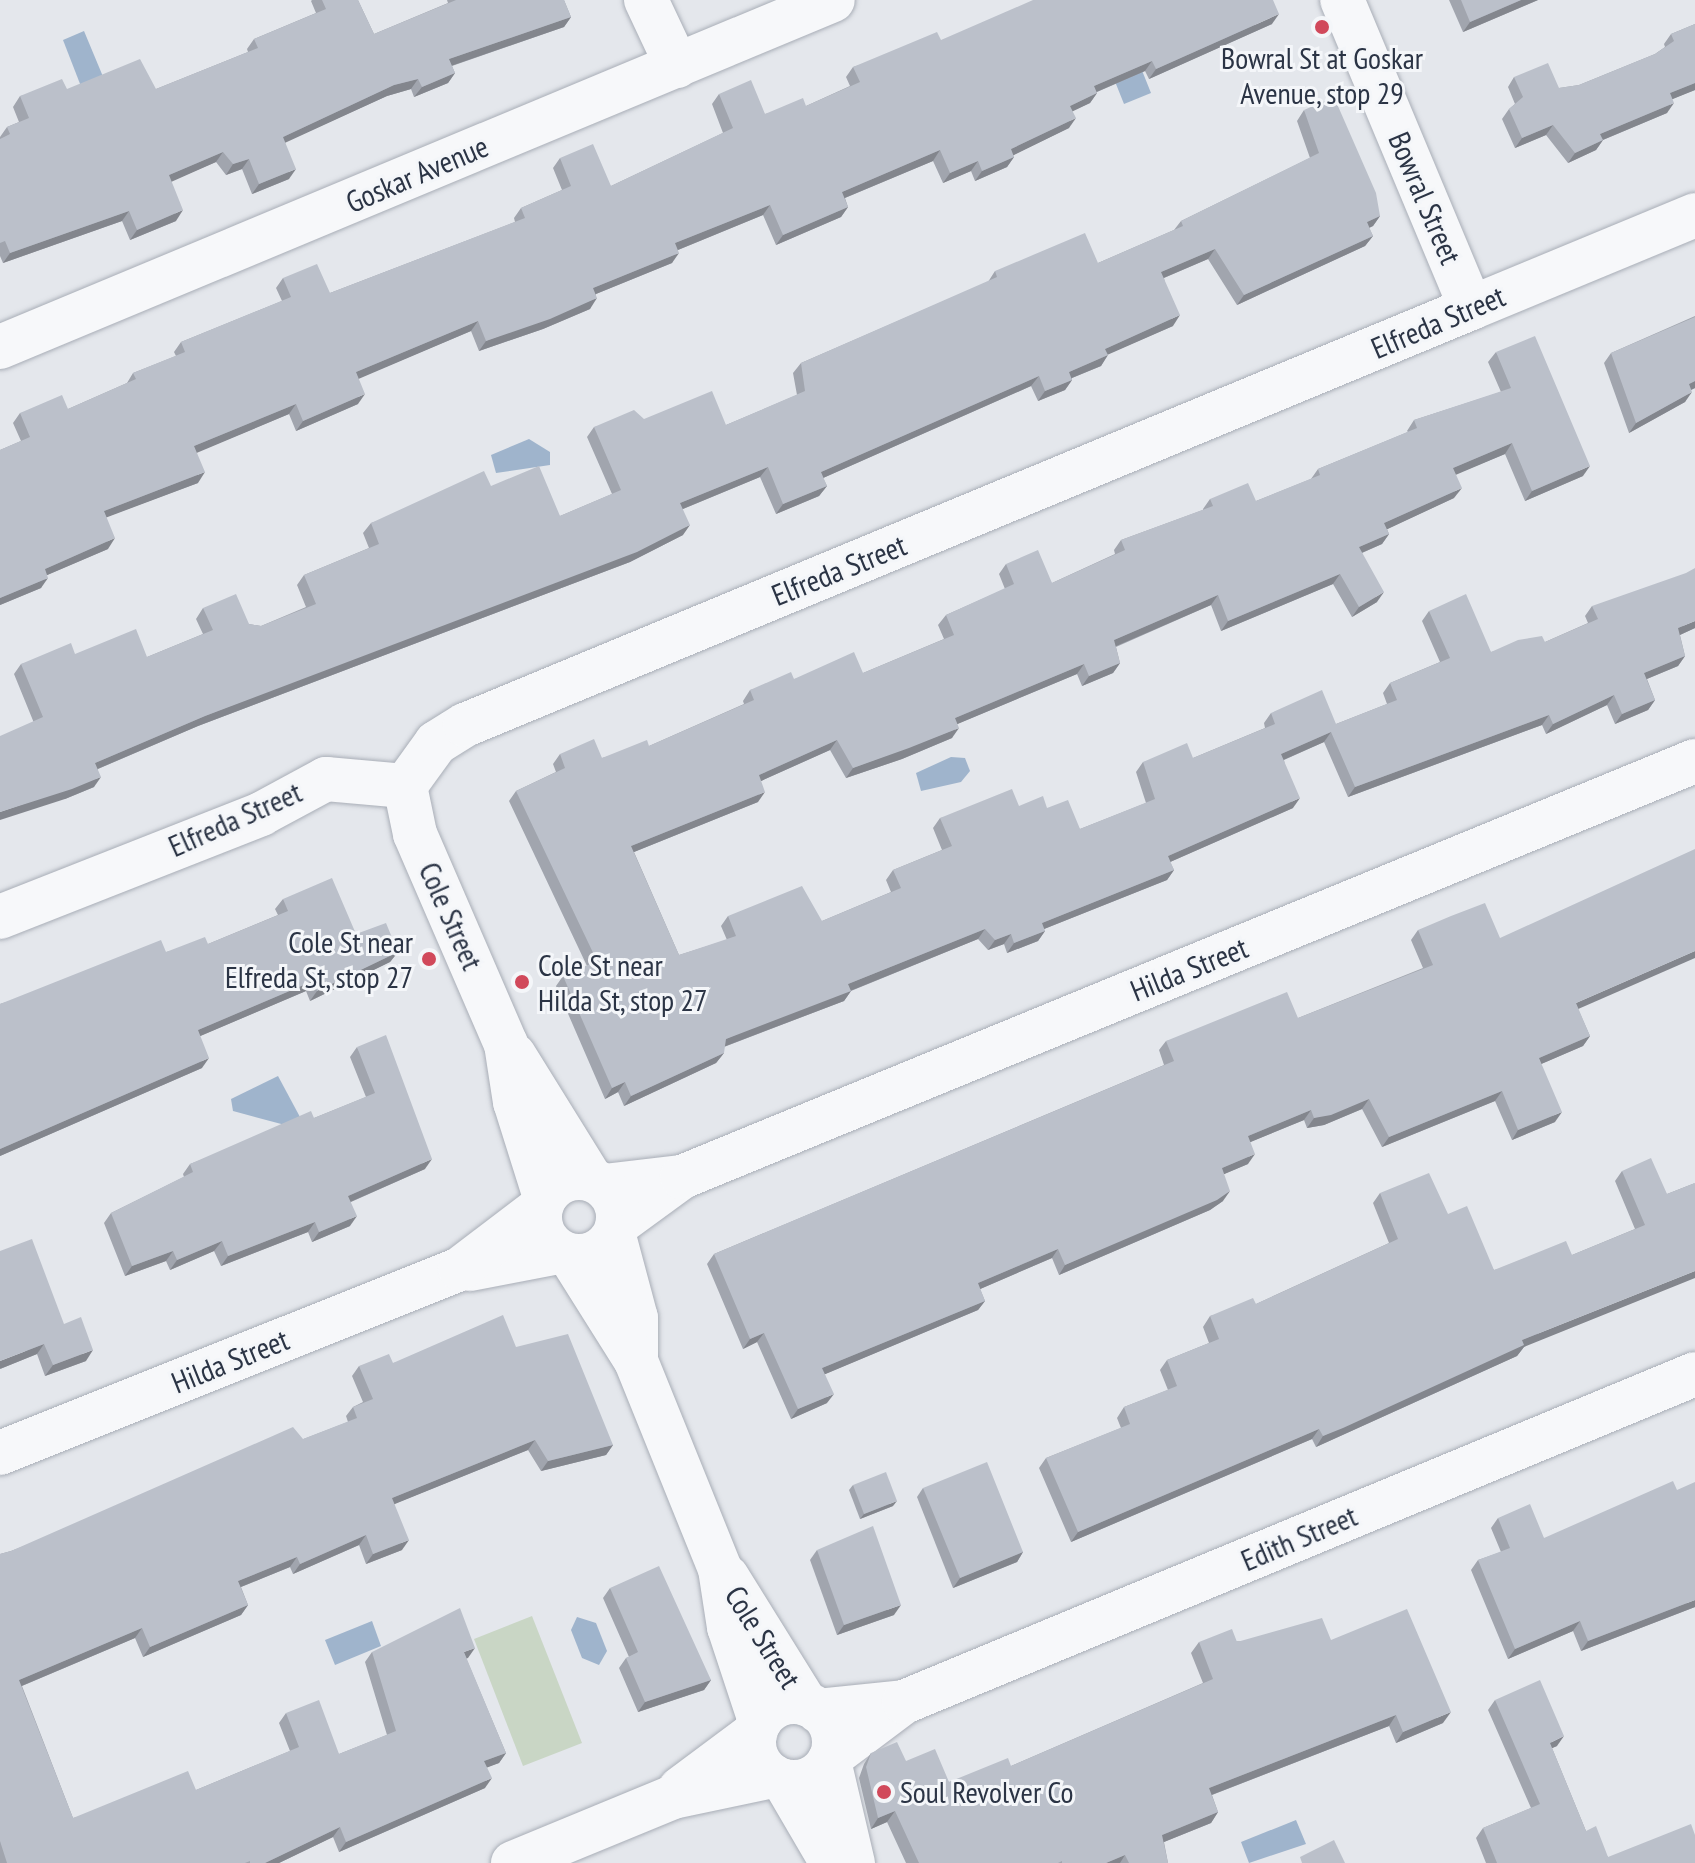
<!DOCTYPE html>
<html>
<head>
<meta charset="utf-8">
<style>
  body { margin:0 }
  #map { position:relative; width:1695px; height:1863px; overflow:hidden; background:#e4e7ec; font-family:"PT Sans Narrow",sans-serif }
  div>[style] { position:absolute }
  [style*='--x'] { left:calc(var(--x)*1px); top:calc(var(--y)*1px); width:calc(var(--w)*1px); rotate:calc(var(--a)*1deg) }
  .green>* { inset:0; background:#c9d6c5 }
  .water>* { inset:0; background:#9fb4cc }
  .roads { filter:drop-shadow(0 0 2px #a9aeb7) drop-shadow(0 0 2px #a9aeb7) }
  .minor>* { height:44px; margin:-22px; padding:0 22px; transform-origin:22px; border-radius:22px; background:#f7f8fa }
  .tertiary>* { height:44px; margin:-22px; padding:0 22px; transform-origin:22px; border-radius:22px; background:#f7f8fa }
  .tertiary>.ring { margin:-22px; padding:0; box-sizing:content-box; background:none; border:44px solid #f7f8fa; border-radius:50% }
  .wall>* { inset:0; background:#a1a5ae }
  .shaded-wall>* { inset:0; background:#83868d }
  .building>* { inset:0; background:#bbc0ca }
  .dots>* { width:22px; height:22px; translate:-50% -50%; box-sizing:border-box; border:4px solid #f4f6f9; border-radius:50% }
  span { translate:-50% -50%; white-space:nowrap; text-align:center; line-height:1.15; -webkit-text-stroke:6px #f4f6f9; paint-order:stroke }
  .poi-label { font-size:30px; color:#2b3445 }
  .right { translate:-100% -50%; text-align:right }
  .left { translate:0 -50%; text-align:left }
  .street-label { font-size:30px; color:#2b3445 }
</style>
</head>
<body>
<div id="map">
  <div class="green">
    <div style="clip-path:polygon(532px 1616px,582px 1743px,523px 1766px,474px 1639px)"></div>
  </div>
  <div class="water">
    <div style="clip-path:polygon(84px 31px,104px 79px,82px 89px,63px 40px)"></div>
    <div style="clip-path:polygon(1131px 43px,1151px 93px,1124px 104px,1104px 54px)"></div>
    <div style="clip-path:polygon(529px 439px,550px 452px,550px 465px,496px 473px,491px 455px)"></div>
    <div style="clip-path:polygon(951px 757px,965px 758px,970px 771px,961px 782px,921px 791px,916px 773px)"></div>
    <div style="clip-path:polygon(278px 1076px,300px 1117px,285px 1125px,233px 1111px,231px 1099px)"></div>
    <div style="clip-path:polygon(577px 1617px,596px 1623px,607px 1651px,599px 1665px,582px 1658px,571px 1630px)"></div>
    <div style="clip-path:polygon(372px 1621px,381px 1646px,335px 1665px,325px 1640px)"></div>
    <div style="clip-path:polygon(1296px 1820px,1306px 1844px,1249px 1863px,1241px 1842px)"></div>
  </div>
  <div class="roads">
    <div class="minor">
      <div style="--x:646;--y:0;--w:73;--a:64.8"></div>
      <div style="--x:1471;--y:308;--w:243;--a:-22.5"></div>
      <div style="--x:0;--y:347;--w:902;--a:-22.61"></div>
      <div style="--x:604;--y:1186;--w:79;--a:-6.6"></div>
      <div style="--x:619;--y:1223;--w:78;--a:-36.1"></div>
      <div style="--x:682;--y:1177;--w:1095;--a:-22.33"></div>
      <div style="--x:470;--y:1269;--w:90;--a:-10.9"></div>
      <div style="--x:0;--y:1453;--w:495;--a:-21.8"></div>
      <div style="--x:460;--y:1269;--w:101;--a:-37.3"></div>
      <div style="--x:818;--y:1711;--w:86;--a:-6"></div>
      <div style="--x:832;--y:1756;--w:90;--a:-36.9"></div>
      <div style="--x:904;--y:1702;--w:856;--a:-22.52"></div>
      <div style="--x:680;--y:1789;--w:94;--a:-36.7"></div>
      <div style="--x:513;--y:1863;--w:173;--a:-22.4"></div>
      <div style="--x:673;--y:1797;--w:102;--a:-11.9"></div>
    </div>
    <div class="tertiary">
      <div style="--x:405;--y:786;--w:53;--a:-54.2"></div>
      <div style="--x:436;--y:743;--w:34;--a:-32"></div>
      <div style="--x:465;--y:725;--w:1089;--a:-22.51"></div>
      <div style="--x:1471;--y:308;--w:334;--a:-112.7"></div>
      <div style="--x:405;--y:786;--w:49;--a:78.2"></div>
      <div style="--x:415;--y:834;--w:229;--a:66.6"></div>
      <div style="--x:506;--y:1044;--w:59;--a:81.2"></div>
      <div style="--x:515;--y:1102;--w:100;--a:72.5"></div>
      <div style="--x:0;--y:917;--w:281;--a:-21.5"></div>
      <div style="--x:261;--y:814;--w:74;--a:-28.3"></div>
      <div style="--x:326;--y:779;--w:79;--a:5.1"></div>
      <div style="--x:514;--y:1055;--w:146;--a:58.2"></div>
      <div class="ring" style="left:540px;top:1178px;width:34px;height:34px"></div>
      <div style="--x:614;--y:1236;--w:85;--a:75"></div>
      <div style="--x:636;--y:1318;--w:41;--a:90"></div>
      <div style="--x:570;--y:1256;--w:124;--a:57.8"></div>
      <div style="--x:636;--y:1361;--w:224;--a:68"></div>
      <div style="--x:720;--y:1569;--w:59;--a:81.2"></div>
      <div style="--x:729;--y:1627;--w:99;--a:71.7"></div>
      <div style="--x:727;--y:1577;--w:150;--a:58.1"></div>
      <div class="ring" style="left:754px;top:1702px;width:36px;height:36px"></div>
      <div style="--x:829;--y:1761;--w:105;--a:76.8"></div>
      <div style="--x:784;--y:1781;--w:95;--a:59.7"></div>
    </div>
  </div>
  <div class="wall">
    <div style="clip-path:polygon(312px 0,358px 0,374px 34px,448px 3px,447px 0,564px 0,571px 17px,564px 27px,452px 66px,455px 73px,448px 83px,414px 97px,411px 89px,387px 96px,285px 142px,289px 179px,252px 194px,242px 169px,226px 175px,216px 162px,171px 181px,176px 221px,130px 240px,122px 221px,3px 263px,0 256px,0 137px,7px 127px,19px 122px,13px 107px,20px 96px,67px 89px,156px 89px,248px 52px,247px 49px,254px 39px,316px 13px,311px 1px)"></div>
    <div style="clip-path:polygon(1449px 0,1538px 0,1463px 32px)"></div>
    <div style="clip-path:polygon(1272px 24px,1149px 79px,1145px 71px,1097px 92px,1097px 93px,1090px 103px,1072px 111px,1069px 128px,1013px 155px,1014px 157px,1007px 167px,975px 181px,971px 171px,943px 183px,933px 161px,845px 198px,848px 207px,841px 217px,776px 245px,763px 215px,678px 250px,672px 263px,596px 294px,590px 309px,543px 329px,479px 351px,471px 331px,359px 378px,358px 404px,296px 431px,289px 414px,197px 452px,198px 483px,106px 517px,108px 549px,47px 575px,41px 588px,0 605px,0 450px,21px 441px,13px 423px,20px 413px,68px 409px,127px 383px,133px 373px,176px 356px,174px 352px,181px 342px,282px 301px,276px 288px,283px 278px,330px 293px,515px 222px,514px 218px,521px 208px,562px 190px,553px 168px,560px 158px,611px 186px,723px 133px,712px 104px,719px 94px,765px 114px,806px 106px,850px 86px,846px 77px,853px 67px,941px 40px)"></div>
    <div style="clip-path:polygon(1695px 24px,1695px 90px,1672px 99px,1667px 113px,1603px 140px,1596px 150px,1568px 163px,1546px 135px,1515px 148px,1502px 119px,1509px 109px,1515px 104px,1508px 87px,1514px 77px,1559px 88px,1579px 85px,1655px 54px,1665px 47px,1664px 44px,1671px 34px)"></div>
    <div style="clip-path:polygon(1304px 110px,1380px 216px,1373px 226px,1369px 228px,1373px 236px,1365px 246px,1237px 305px,1208px 259px,1164px 278px,1173px 326px,1108px 354px,1101px 366px,1072px 378px,1072px 380px,1065px 390px,1038px 401px,1031px 386px,823px 478px,827px 486px,819px 496px,776px 514px,760px 477px,683px 509px,683px 535px,630px 562px,198px 726px,98px 769px,94px 787px,65px 799px,14px 674px,21px 664px,75px 654px,147px 657px,203px 634px,196px 619px,203px 608px,249px 624px,261px 626px,306px 607px,297px 585px,304px 575px,369px 548px,363px 533px,371px 523px,491px 486px,560px 516px,612px 494px,587px 437px,594px 427px,644px 419px,726px 425px,797px 395px,793px 373px,801px 363px,988px 282px,995px 271px,1098px 263px,1174px 230px,1181px 221px,1310px 158px,1297px 121px)"></div>
    <div style="clip-path:polygon(1695px 316px,1695px 388px,1691px 390px,1685px 402px,1629px 433px,1604px 363px,1611px 353px)"></div>
    <div style="clip-path:polygon(1496px 352px,1583px 476px,1525px 501px,1505px 454px,1456px 474px,1454px 498px,1387px 529px,1389px 534px,1382px 544px,1362px 553px,1377px 602px,1352px 617px,1333px 584px,1221px 631px,1211px 605px,1116px 647px,1120px 663px,1113px 673px,1082px 686px,1077px 674px,957px 724px,952px 738px,902px 759px,846px 778px,830px 750px,761px 781px,758px 802px,634px 852px,679px 955px,727px 940px,721px 926px,728px 916px,822px 921px,891px 892px,886px 880px,893px 870px,942px 850px,933px 828px,940px 818px,1019px 806px,1047px 808px,1080px 829px,1146px 803px,1136px 772px,1143px 762px,1193px 758px,1265px 728px,1264px 723px,1271px 713px,1336px 724px,1387px 704px,1383px 693px,1390px 683px,1440px 662px,1422px 621px,1429px 611px,1491px 652px,1545px 642px,1588px 623px,1585px 616px,1592px 606px,1695px 628px,1680px 635px,1685px 656px,1678px 666px,1647px 679px,1655px 700px,1648px 710px,1615px 724px,1607px 705px,1546px 734px,1542px 725px,1348px 797px,1324px 742px,1284px 760px,1293px 808px,1170px 862px,1174px 870px,1167px 880px,1044px 929px,1045px 931px,1038px 941px,1007px 953px,1004px 944px,988px 950px,978px 939px,851px 991px,844px 1001px,724px 1047px,724px 1053px,716px 1063px,624px 1106px,618px 1092px,605px 1099px,556px 986px,563px 976px,587px 966px,509px 801px,516px 791px,556px 772px,553px 764px,560px 754px,602px 758px,649px 746px,744px 704px,743px 701px,750px 690px,794px 679px,863px 673px,944px 639px,938px 625px,946px 615px,1005px 589px,999px 574px,1006px 564px,1052px 583px,1115px 554px,1114px 550px,1121px 540px,1203px 510px,1203px 509px,1210px 499px,1256px 501px,1311px 479px,1318px 469px,1408px 432px,1407px 431px,1414px 420px,1501px 392px,1488px 362px)"></div>
    <div style="clip-path:polygon(283px 899px,356px 934px,398px 952px,390px 962px,310px 1001px,306px 991px,200px 1036px,202px 1068px,0 1156px,0 1004px,166px 952px,208px 944px,278px 915px,275px 909px)"></div>
    <div style="clip-path:polygon(1418px 930px,1500px 938px,1578px 1009px,1590px 1036px,1583px 1046px,1541px 1064px,1555px 1122px,1512px 1140px,1495px 1101px,1382px 1147px,1362px 1109px,1324px 1125px,1307px 1128px,1304px 1120px,1250px 1142px,1248px 1164px,1224px 1174px,1223px 1201px,1210px 1210px,1059px 1275px,1052px 1258px,980px 1289px,985px 1301px,978px 1310px,825px 1374px,827px 1403px,791px 1419px,757px 1342px,743px 1349px,707px 1264px,714px 1254px,1164px 1065px,1159px 1050px,1166px 1041px,1298px 1018px,1423px 968px,1411px 940px)"></div>
    <div style="clip-path:polygon(357px 1047px,425px 1169px,351px 1202px,350px 1226px,312px 1242px,308px 1232px,221px 1266px,214px 1251px,170px 1270px,166px 1261px,125px 1276px,104px 1223px,111px 1213px,184px 1177px,183px 1174px,190px 1164px,314px 1118px,366px 1097px,350px 1057px)"></div>
    <div style="clip-path:polygon(1622px 1171px,1667px 1194px,1695px 1183px,1524px 1347px,1517px 1356px,1336px 1438px,1316px 1447px,1312px 1439px,1071px 1542px,1039px 1468px,1046px 1458px,1121px 1428px,1117px 1418px,1124px 1407px,1168px 1390px,1160px 1370px,1167px 1360px,1209px 1343px,1203px 1327px,1210px 1316px,1256px 1304px,1389px 1243px,1373px 1203px,1380px 1193px,1448px 1214px,1494px 1270px,1572px 1255px,1635px 1229px,1615px 1181px)"></div>
    <div style="clip-path:polygon(64px 1324px,86px 1361px,45px 1376px,37px 1354px,0 1369px)"></div>
    <div style="clip-path:polygon(516px 1347px,613px 1445px,606px 1455px,541px 1471px,528px 1450px,394px 1504px,402px 1550px,366px 1564px,359px 1545px,293px 1574px,290px 1567px,241px 1587px,248px 1605px,241px 1615px,143px 1657px,135px 1638px,22px 1686px,73px 1818px,196px 1790px,290px 1751px,279px 1723px,286px 1713px,339px 1754px,387px 1735px,365px 1662px,372px 1652px,468px 1658px,466px 1658px,506px 1753px,499px 1763px,487px 1767px,485px 1788px,339px 1852px,333px 1837px,279px 1863px,0 1863px,0 1554px,11px 1551px,348px 1422px,346px 1416px,353px 1407px,363px 1402px,352px 1376px,359px 1366px,393px 1363px)"></div>
    <div style="clip-path:polygon(853px 1485px,893px 1506px,860px 1519px,849px 1490px)"></div>
    <div style="clip-path:polygon(923px 1488px,1023px 1552px,1017px 1562px,953px 1588px,917px 1497px)"></div>
    <div style="clip-path:polygon(1498px 1518px,1544px 1538px,1695px 1607px,1581px 1651px,1573px 1631px,1508px 1659px,1471px 1570px,1478px 1560px,1501px 1552px,1491px 1528px)"></div>
    <div style="clip-path:polygon(817px 1550px,894px 1615px,837px 1635px,810px 1560px)"></div>
    <div style="clip-path:polygon(610px 1588px,711px 1680px,704px 1690px,638px 1712px,619px 1668px,626px 1658px,629px 1657px,603px 1598px)"></div>
    <div style="clip-path:polygon(1331px 1640px,1443px 1723px,1396px 1743px,1389px 1726px,1212px 1795px,1218px 1812px,1211px 1823px,1164px 1842px,1168px 1863px,906px 1863px,887px 1822px,871px 1829px,859px 1778px,864px 1764px,871px 1753px,906px 1761px,949px 1782px,1011px 1766px,1203px 1683px,1191px 1653px,1199px 1642px)"></div>
    <div style="clip-path:polygon(1495px 1700px,1557px 1746px,1552px 1748px,1586px 1831px,1608px 1857px,1695px 1863px,1486px 1863px,1476px 1838px,1483px 1828px,1531px 1808px,1488px 1710px)"></div>
  </div>
  <div class="shaded-wall">
    <div style="clip-path:polygon(1521px 0,1538px 0,1463px 32px,1470px 22px)"></div>
    <div style="clip-path:polygon(1279px 14px,1272px 24px,1149px 79px,1156px 69px)"></div>
    <div style="clip-path:polygon(571px 17px,564px 27px,442px 69px,449px 59px)"></div>
    <div style="clip-path:polygon(1152px 61px,1145px 71px,1087px 96px,1094px 86px)"></div>
    <div style="clip-path:polygon(455px 73px,448px 83px,414px 97px,422px 87px)"></div>
    <div style="clip-path:polygon(418px 79px,411px 89px,387px 96px,276px 147px,283px 137px,394px 85px)"></div>
    <div style="clip-path:polygon(1695px 83px,1695px 90px,1663px 103px,1670px 93px)"></div>
    <div style="clip-path:polygon(1097px 93px,1090px 103px,1063px 116px,1070px 106px)"></div>
    <div style="clip-path:polygon(1674px 103px,1667px 113px,1593px 144px,1600px 134px)"></div>
    <div style="clip-path:polygon(1076px 118px,1069px 128px,1004px 160px,1011px 149px)"></div>
    <div style="clip-path:polygon(1553px 125px,1546px 135px,1515px 148px,1522px 138px)"></div>
    <div style="clip-path:polygon(1603px 140px,1596px 150px,1568px 163px,1575px 153px)"></div>
    <div style="clip-path:polygon(940px 150px,933px 161px,835px 202px,842px 192px)"></div>
    <div style="clip-path:polygon(223px 152px,216px 162px,162px 186px,169px 175px)"></div>
    <div style="clip-path:polygon(1014px 157px,1007px 167px,975px 181px,982px 171px)"></div>
    <div style="clip-path:polygon(249px 159px,242px 169px,226px 175px,233px 164px)"></div>
    <div style="clip-path:polygon(978px 161px,971px 171px,943px 183px,950px 173px)"></div>
    <div style="clip-path:polygon(296px 169px,289px 179px,252px 194px,259px 184px)"></div>
    <div style="clip-path:polygon(770px 205px,763px 215px,668px 254px,675px 243px)"></div>
    <div style="clip-path:polygon(848px 207px,841px 217px,776px 245px,783px 235px)"></div>
    <div style="clip-path:polygon(183px 210px,176px 221px,130px 240px,137px 230px)"></div>
    <div style="clip-path:polygon(129px 211px,122px 221px,3px 263px,10px 253px)"></div>
    <div style="clip-path:polygon(1380px 216px,1373px 226px,1360px 232px,1367px 222px)"></div>
    <div style="clip-path:polygon(1373px 236px,1365px 246px,1237px 305px,1244px 295px)"></div>
    <div style="clip-path:polygon(1215px 249px,1208px 259px,1154px 282px,1161px 272px)"></div>
    <div style="clip-path:polygon(679px 253px,672px 263px,586px 298px,593px 288px)"></div>
    <div style="clip-path:polygon(597px 298px,590px 309px,543px 329px,479px 351px,486px 341px)"></div>
    <div style="clip-path:polygon(1180px 315px,1173px 326px,1098px 359px,1105px 349px)"></div>
    <div style="clip-path:polygon(478px 321px,471px 331px,349px 383px,356px 372px)"></div>
    <div style="clip-path:polygon(1108px 355px,1101px 366px,1062px 382px,1069px 372px)"></div>
    <div style="clip-path:polygon(1039px 376px,1031px 386px,814px 482px,821px 472px)"></div>
    <div style="clip-path:polygon(1072px 380px,1065px 390px,1038px 401px,1045px 391px)"></div>
    <div style="clip-path:polygon(1695px 381px,1695px 388px,1682px 394px,1689px 384px)"></div>
    <div style="clip-path:polygon(1692px 392px,1685px 402px,1629px 433px,1636px 423px)"></div>
    <div style="clip-path:polygon(365px 394px,358px 404px,296px 431px,303px 421px)"></div>
    <div style="clip-path:polygon(296px 404px,289px 414px,187px 457px,194px 446px)"></div>
    <div style="clip-path:polygon(1512px 443px,1505px 454px,1446px 479px,1453px 468px)"></div>
    <div style="clip-path:polygon(1590px 466px,1583px 476px,1525px 501px,1532px 491px)"></div>
    <div style="clip-path:polygon(768px 467px,760px 477px,673px 513px,680px 503px)"></div>
    <div style="clip-path:polygon(205px 472px,198px 483px,97px 521px,104px 511px)"></div>
    <div style="clip-path:polygon(827px 486px,819px 496px,776px 514px,783px 504px)"></div>
    <div style="clip-path:polygon(1462px 488px,1454px 498px,1377px 534px,1384px 523px)"></div>
    <div style="clip-path:polygon(690px 525px,683px 535px,630px 562px,198px 726px,88px 773px,95px 763px,205px 716px)"></div>
    <div style="clip-path:polygon(1389px 534px,1382px 544px,1352px 557px,1359px 547px)"></div>
    <div style="clip-path:polygon(115px 538px,108px 549px,38px 579px,45px 569px)"></div>
    <div style="clip-path:polygon(1340px 574px,1333px 584px,1221px 631px,1228px 621px)"></div>
    <div style="clip-path:polygon(48px 578px,41px 588px,0 605px,0 598px)"></div>
    <div style="clip-path:polygon(1384px 592px,1377px 602px,1352px 617px,1359px 607px)"></div>
    <div style="clip-path:polygon(1218px 595px,1211px 605px,1107px 650px,1114px 640px)"></div>
    <div style="clip-path:polygon(1695px 621px,1695px 628px,1671px 639px,1678px 628px)"></div>
    <div style="clip-path:polygon(1685px 656px,1678px 666px,1637px 683px,1644px 673px)"></div>
    <div style="clip-path:polygon(1120px 663px,1113px 673px,1082px 686px,1089px 676px)"></div>
    <div style="clip-path:polygon(1084px 664px,1077px 674px,948px 728px,955px 718px)"></div>
    <div style="clip-path:polygon(1614px 695px,1607px 705px,1546px 734px,1553px 724px)"></div>
    <div style="clip-path:polygon(1655px 700px,1648px 710px,1615px 724px,1622px 714px)"></div>
    <div style="clip-path:polygon(1549px 715px,1542px 725px,1348px 797px,1355px 787px)"></div>
    <div style="clip-path:polygon(959px 728px,952px 738px,902px 759px,846px 778px,853px 768px)"></div>
    <div style="clip-path:polygon(1331px 732px,1324px 742px,1274px 764px,1281px 754px)"></div>
    <div style="clip-path:polygon(837px 740px,830px 750px,752px 785px,759px 775px)"></div>
    <div style="clip-path:polygon(101px 777px,94px 787px,65px 799px,0 820px,0 812px)"></div>
    <div style="clip-path:polygon(765px 792px,758px 802px,624px 856px,631px 846px)"></div>
    <div style="clip-path:polygon(1300px 798px,1293px 808px,1161px 866px,1168px 856px)"></div>
    <div style="clip-path:polygon(1174px 870px,1167px 880px,1034px 933px,1042px 923px)"></div>
    <div style="clip-path:polygon(985px 929px,978px 939px,845px 993px,851px 991px,844px 1001px,718px 1049px,726px 1039px,848px 984px)"></div>
    <div style="clip-path:polygon(1045px 931px,1038px 941px,1007px 953px,1014px 943px)"></div>
    <div style="clip-path:polygon(1011px 934px,1004px 944px,988px 950px,995px 940px)"></div>
    <div style="clip-path:polygon(1695px 951px,1695px 958px,1569px 1013px,1576px 1003px)"></div>
    <div style="clip-path:polygon(398px 952px,390px 962px,310px 1001px,317px 991px)"></div>
    <div style="clip-path:polygon(313px 981px,306px 991px,191px 1040px,198px 1030px)"></div>
    <div style="clip-path:polygon(1590px 1036px,1583px 1046px,1532px 1068px,1539px 1058px)"></div>
    <div style="clip-path:polygon(724px 1053px,716px 1063px,624px 1106px,631px 1096px)"></div>
    <div style="clip-path:polygon(209px 1058px,202px 1068px,0 1156px,0 1149px)"></div>
    <div style="clip-path:polygon(625px 1082px,618px 1092px,605px 1099px,612px 1088px)"></div>
    <div style="clip-path:polygon(1502px 1091px,1495px 1101px,1382px 1147px,1389px 1137px)"></div>
    <div style="clip-path:polygon(1369px 1099px,1362px 1109px,1324px 1125px,1307px 1128px,1314px 1118px)"></div>
    <div style="clip-path:polygon(1311px 1110px,1304px 1120px,1241px 1146px,1248px 1136px)"></div>
    <div style="clip-path:polygon(1562px 1112px,1555px 1122px,1512px 1140px,1518px 1130px)"></div>
    <div style="clip-path:polygon(1255px 1154px,1248px 1164px,1215px 1178px,1222px 1168px)"></div>
    <div style="clip-path:polygon(432px 1159px,425px 1169px,341px 1206px,348px 1196px)"></div>
    <div style="clip-path:polygon(1230px 1191px,1223px 1201px,1210px 1210px,1059px 1275px,1065px 1265px)"></div>
    <div style="clip-path:polygon(357px 1216px,350px 1226px,312px 1242px,319px 1232px)"></div>
    <div style="clip-path:polygon(315px 1222px,308px 1232px,221px 1266px,228px 1256px)"></div>
    <div style="clip-path:polygon(222px 1241px,214px 1251px,170px 1270px,177px 1260px)"></div>
    <div style="clip-path:polygon(1058px 1249px,1052px 1258px,971px 1293px,978px 1283px)"></div>
    <div style="clip-path:polygon(173px 1251px,166px 1261px,125px 1276px,132px 1266px)"></div>
    <div style="clip-path:polygon(1695px 1271px,1695px 1278px,1524px 1347px,1517px 1356px,1316px 1447px,1323px 1436px,1522px 1340px)"></div>
    <div style="clip-path:polygon(985px 1301px,978px 1310px,816px 1378px,822px 1368px)"></div>
    <div style="clip-path:polygon(764px 1333px,757px 1342px,743px 1349px,750px 1339px)"></div>
    <div style="clip-path:polygon(44px 1344px,37px 1354px,0 1369px,0 1361px)"></div>
    <div style="clip-path:polygon(93px 1350px,86px 1361px,45px 1376px,53px 1365px)"></div>
    <div style="clip-path:polygon(834px 1394px,827px 1403px,791px 1419px,798px 1409px)"></div>
    <div style="clip-path:polygon(1319px 1429px,1312px 1439px,1071px 1542px,1078px 1532px)"></div>
    <div style="clip-path:polygon(535px 1440px,528px 1450px,385px 1508px,392px 1498px)"></div>
    <div style="clip-path:polygon(613px 1445px,606px 1455px,541px 1471px,548px 1461px)"></div>
    <div style="clip-path:polygon(897px 1501px,893px 1506px,860px 1519px,864px 1514px)"></div>
    <div style="clip-path:polygon(366px 1535px,359px 1545px,293px 1574px,300px 1564px)"></div>
    <div style="clip-path:polygon(409px 1540px,402px 1550px,366px 1564px,373px 1554px)"></div>
    <div style="clip-path:polygon(1023px 1552px,1017px 1562px,953px 1588px,960px 1578px)"></div>
    <div style="clip-path:polygon(297px 1557px,290px 1567px,231px 1591px,238px 1581px)"></div>
    <div style="clip-path:polygon(1695px 1600px,1695px 1607px,1581px 1651px,1588px 1641px)"></div>
    <div style="clip-path:polygon(248px 1605px,241px 1615px,143px 1657px,150px 1647px)"></div>
    <div style="clip-path:polygon(901px 1605px,894px 1615px,837px 1635px,844px 1625px)"></div>
    <div style="clip-path:polygon(1580px 1621px,1573px 1631px,1508px 1659px,1515px 1649px)"></div>
    <div style="clip-path:polygon(142px 1628px,135px 1638px,12px 1690px,19px 1680px)"></div>
    <div style="clip-path:polygon(475px 1648px,468px 1658px,457px 1662px,464px 1652px)"></div>
    <div style="clip-path:polygon(711px 1680px,704px 1690px,638px 1712px,645px 1702px)"></div>
    <div style="clip-path:polygon(1451px 1712px,1443px 1723px,1396px 1743px,1403px 1732px)"></div>
    <div style="clip-path:polygon(1396px 1715px,1389px 1726px,1201px 1799px,1209px 1788px)"></div>
    <div style="clip-path:polygon(1564px 1736px,1557px 1746px,1543px 1752px,1550px 1743px)"></div>
    <div style="clip-path:polygon(506px 1753px,499px 1763px,478px 1771px,484px 1761px)"></div>
    <div style="clip-path:polygon(492px 1778px,485px 1788px,339px 1852px,346px 1842px)"></div>
    <div style="clip-path:polygon(895px 1811px,887px 1822px,871px 1829px,878px 1818px)"></div>
    <div style="clip-path:polygon(1218px 1812px,1211px 1823px,1154px 1846px,1162px 1835px)"></div>
    <div style="clip-path:polygon(340px 1827px,333px 1837px,279px 1863px,265px 1863px)"></div>
    <div style="clip-path:polygon(1125px 1855px,1120px 1863px,1106px 1863px)"></div>
  </div>
  <div class="building">
    <div style="clip-path:polygon(322px 0,358px 0,374px 34px,456px 0,564px 0,571px 17px,449px 59px,455px 73px,422px 87px,418px 79px,394px 85px,283px 137px,296px 169px,259px 184px,249px 159px,233px 164px,223px 152px,169px 175px,183px 210px,137px 230px,129px 211px,10px 253px,5px 241px,0 243px,0 139px,10px 134px,7px 127px,29px 118px,20px 96px,62px 79px,67px 89px,140px 59px,156px 89px,258px 48px,254px 39px,326px 9px)"></div>
    <div style="clip-path:polygon(1033px 0,1273px 0,1279px 14px,1156px 69px,1152px 61px,1094px 86px,1097px 93px,1070px 106px,1076px 118px,1011px 149px,1014px 157px,982px 171px,978px 161px,950px 173px,940px 150px,842px 192px,848px 207px,783px 235px,770px 205px,675px 243px,679px 253px,593px 288px,597px 298px,550px 319px,486px 341px,478px 321px,356px 372px,365px 394px,303px 421px,296px 404px,194px 446px,205px 472px,104px 511px,115px 538px,45px 569px,48px 578px,0 598px,0 450px,30px 437px,20px 413px,62px 395px,68px 409px,136px 379px,133px 373px,185px 352px,181px 342px,291px 297px,283px 278px,317px 264px,330px 293px,525px 218px,521px 208px,571px 186px,560px 158px,593px 144px,611px 186px,733px 128px,719px 94px,751px 80px,765px 114px,803px 98px,806px 106px,860px 82px,853px 67px,937px 32px,941px 40px)"></div>
    <div style="clip-path:polygon(1461px 0,1521px 0,1470px 22px)"></div>
    <div style="clip-path:polygon(1695px 24px,1695px 83px,1670px 93px,1674px 103px,1600px 134px,1603px 140px,1575px 153px,1553px 125px,1522px 138px,1509px 109px,1523px 97px,1514px 77px,1548px 63px,1559px 88px,1579px 85px,1655px 54px,1674px 41px,1671px 34px)"></div>
    <div style="clip-path:polygon(1334px 97px,1376px 193px,1380px 216px,1367px 222px,1373px 236px,1244px 295px,1215px 249px,1161px 272px,1180px 315px,1105px 349px,1108px 355px,1069px 372px,1072px 380px,1045px 391px,1039px 376px,821px 472px,827px 486px,783px 504px,768px 467px,680px 503px,690px 525px,637px 552px,205px 716px,95px 763px,101px 777px,72px 789px,0 812px,0 736px,43px 717px,21px 664px,71px 643px,75px 654px,136px 629px,147px 657px,213px 630px,203px 608px,236px 594px,249px 624px,261px 626px,316px 604px,304px 575px,379px 544px,371px 523px,484px 471px,491px 486px,539px 466px,560px 516px,621px 490px,594px 427px,634px 410px,644px 419px,712px 391px,726px 425px,805px 391px,801px 363px,997px 277px,995px 271px,1085px 233px,1098px 263px,1183px 226px,1181px 221px,1319px 153px,1304px 110px)"></div>
    <div style="clip-path:polygon(1695px 317px,1695px 381px,1689px 384px,1692px 392px,1636px 423px,1611px 353px)"></div>
    <div style="clip-path:polygon(1535px 336px,1590px 466px,1532px 491px,1512px 443px,1453px 468px,1462px 488px,1384px 523px,1389px 534px,1359px 547px,1384px 592px,1359px 607px,1340px 574px,1228px 621px,1218px 595px,1114px 640px,1120px 663px,1089px 676px,1084px 664px,955px 718px,959px 728px,909px 748px,853px 768px,837px 740px,759px 775px,765px 792px,631px 846px,679px 955px,736px 936px,728px 916px,802px 886px,822px 921px,901px 888px,893px 870px,952px 846px,940px 818px,1012px 789px,1019px 806px,1043px 796px,1047px 808px,1068px 800px,1080px 829px,1155px 799px,1143px 762px,1187px 743px,1193px 758px,1275px 724px,1271px 713px,1322px 690px,1336px 724px,1397px 700px,1390px 683px,1450px 658px,1429px 611px,1466px 594px,1491px 652px,1518px 640px,1542px 636px,1545px 642px,1598px 619px,1592px 606px,1686px 573px,1695px 568px,1695px 621px,1678px 628px,1685px 656px,1644px 673px,1655px 700px,1622px 714px,1614px 695px,1553px 724px,1549px 715px,1355px 787px,1331px 732px,1281px 754px,1300px 798px,1168px 856px,1174px 870px,1042px 923px,1045px 931px,1014px 943px,1011px 934px,995px 940px,985px 929px,848px 984px,851px 991px,726px 1039px,724px 1053px,631px 1096px,625px 1082px,612px 1088px,563px 976px,597px 961px,516px 791px,565px 768px,560px 754px,594px 739px,602px 758px,647px 740px,649px 746px,754px 700px,750px 690px,791px 672px,794px 679px,854px 652px,863px 673px,954px 635px,946px 615px,1014px 584px,1006px 564px,1038px 550px,1052px 583px,1125px 550px,1121px 540px,1213px 506px,1210px 499px,1248px 483px,1256px 501px,1320px 475px,1318px 469px,1417px 428px,1414px 420px,1511px 388px,1496px 352px)"></div>
    <div style="clip-path:polygon(1695px 849px,1695px 951px,1576px 1003px,1590px 1036px,1539px 1058px,1562px 1112px,1518px 1130px,1502px 1091px,1389px 1137px,1369px 1099px,1331px 1115px,1314px 1118px,1311px 1110px,1248px 1136px,1255px 1154px,1222px 1168px,1230px 1191px,1217px 1200px,1065px 1265px,1058px 1249px,978px 1283px,985px 1301px,822px 1368px,834px 1394px,798px 1409px,764px 1333px,750px 1339px,714px 1254px,1174px 1061px,1166px 1041px,1287px 992px,1298px 1018px,1433px 965px,1418px 930px,1451px 916px,1485px 903px,1500px 938px)"></div>
    <div style="clip-path:polygon(332px 878px,356px 934px,386px 923px,398px 952px,317px 991px,313px 981px,198px 1030px,209px 1058px,0 1149px,0 1004px,161px 940px,166px 952px,205px 937px,208px 944px,288px 911px,283px 899px)"></div>
    <div style="clip-path:polygon(386px 1035px,432px 1159px,348px 1196px,357px 1216px,319px 1232px,315px 1222px,228px 1256px,222px 1241px,177px 1260px,173px 1251px,132px 1266px,111px 1213px,193px 1172px,190px 1164px,311px 1111px,314px 1118px,375px 1093px,357px 1047px)"></div>
    <div style="clip-path:polygon(1651px 1158px,1667px 1194px,1695px 1183px,1695px 1271px,1522px 1340px,1524px 1345px,1343px 1428px,1323px 1436px,1319px 1429px,1078px 1532px,1046px 1458px,1130px 1424px,1124px 1407px,1177px 1386px,1167px 1360px,1219px 1339px,1210px 1316px,1253px 1298px,1256px 1304px,1398px 1239px,1380px 1193px,1429px 1173px,1448px 1214px,1467px 1206px,1494px 1270px,1566px 1241px,1572px 1255px,1645px 1225px,1622px 1171px)"></div>
    <div style="clip-path:polygon(32px 1239px,64px 1324px,81px 1317px,93px 1350px,53px 1365px,44px 1344px,0 1361px,0 1251px)"></div>
    <div style="clip-path:polygon(503px 1315px,516px 1347px,568px 1334px,613px 1445px,548px 1461px,535px 1440px,392px 1498px,409px 1540px,373px 1554px,366px 1535px,300px 1564px,297px 1557px,238px 1581px,248px 1605px,150px 1647px,142px 1628px,19px 1680px,73px 1818px,188px 1771px,196px 1790px,299px 1747px,286px 1713px,319px 1700px,339px 1754px,396px 1731px,372px 1652px,460px 1608px,475px 1648px,464px 1652px,506px 1753px,484px 1761px,492px 1778px,346px 1842px,340px 1827px,265px 1863px,250px 1863px,250px 1861px,245px 1863px,7px 1863px,0 1841px,0 1554px,11px 1551px,293px 1427px,303px 1439px,357px 1418px,353px 1407px,373px 1399px,359px 1366px,389px 1354px,393px 1363px)"></div>
    <div style="clip-path:polygon(987px 1462px,1023px 1552px,960px 1578px,923px 1488px)"></div>
    <div style="clip-path:polygon(886px 1472px,897px 1501px,864px 1514px,853px 1485px)"></div>
    <div style="clip-path:polygon(1673px 1481px,1677px 1490px,1695px 1482px,1695px 1600px,1588px 1641px,1580px 1621px,1515px 1649px,1478px 1560px,1510px 1548px,1498px 1518px,1530px 1504px,1544px 1538px)"></div>
    <div style="clip-path:polygon(873px 1526px,901px 1605px,844px 1625px,817px 1550px)"></div>
    <div style="clip-path:polygon(659px 1566px,711px 1680px,645px 1702px,626px 1658px,638px 1652px,610px 1588px)"></div>
    <div style="clip-path:polygon(1407px 1609px,1451px 1712px,1403px 1732px,1396px 1715px,1209px 1788px,1218px 1812px,1162px 1835px,1168px 1863px,1129px 1863px,1125px 1855px,1106px 1863px,1062px 1863px,1062px 1861px,1058px 1863px,919px 1863px,895px 1811px,878px 1818px,866px 1767px,871px 1753px,897px 1742px,906px 1761px,935px 1749px,949px 1782px,1008px 1758px,1011px 1766px,1213px 1679px,1199px 1642px,1232px 1629px,1237px 1642px,1322px 1618px,1331px 1640px)"></div>
    <div style="clip-path:polygon(1540px 1680px,1564px 1736px,1550px 1743px,1586px 1831px,1596px 1826px,1608px 1857px,1691px 1824px,1695px 1835px,1695px 1863px,1497px 1863px,1483px 1828px,1540px 1804px,1495px 1700px)"></div>
    <div style="clip-path:polygon(1334px 1840px,1345px 1863px,1302px 1863px,1300px 1857px)"></div>
  </div>
  <div class="dots">
    <div style="left:1322px;top:27px;background:#d1495b"></div>
    <div style="left:429px;top:959px;background:#d1495b"></div>
    <div style="left:522px;top:982px;background:#d1495b"></div>
    <div style="left:884px;top:1792px;background:#d1495b"></div>
  </div>
  <div class="poi-label">
    <span style="left:1322px;top:75px">Bowral St at Goskar<br>Avenue, stop 29</span>
    <span class="right" style="left:413px;top:959px">Cole St near<br>Elfreda St, stop 27</span>
    <span class="left" style="left:538px;top:982px">Cole St near<br>Hilda St, stop 27</span>
    <span class="left" style="left:900px;top:1792px">Soul Revolver Co</span>
  </div>
  <div class="street-label">
    <span style="left:417px;top:174px;rotate:-23deg">Goskar Avenue</span>
    <span style="left:1425px;top:198px;rotate:67deg">Bowral Street</span>
    <span style="left:1438px;top:322px;rotate:-23deg">Elfreda Street</span>
    <span style="left:839px;top:570px;rotate:-22deg">Elfreda Street</span>
    <span style="left:235px;top:819px;rotate:-24deg">Elfreda Street</span>
    <span style="left:451px;top:916px;rotate:66deg">Cole Street</span>
    <span style="left:1189px;top:969px;rotate:-22deg">Hilda Street</span>
    <span style="left:230px;top:1361px;rotate:-22deg">Hilda Street</span>
    <span style="left:1299px;top:1538px;rotate:-23deg">Edith Street</span>
    <span style="left:763px;top:1637px;rotate:58deg">Cole Street</span>
  </div>
</div>
</body>
</html>
